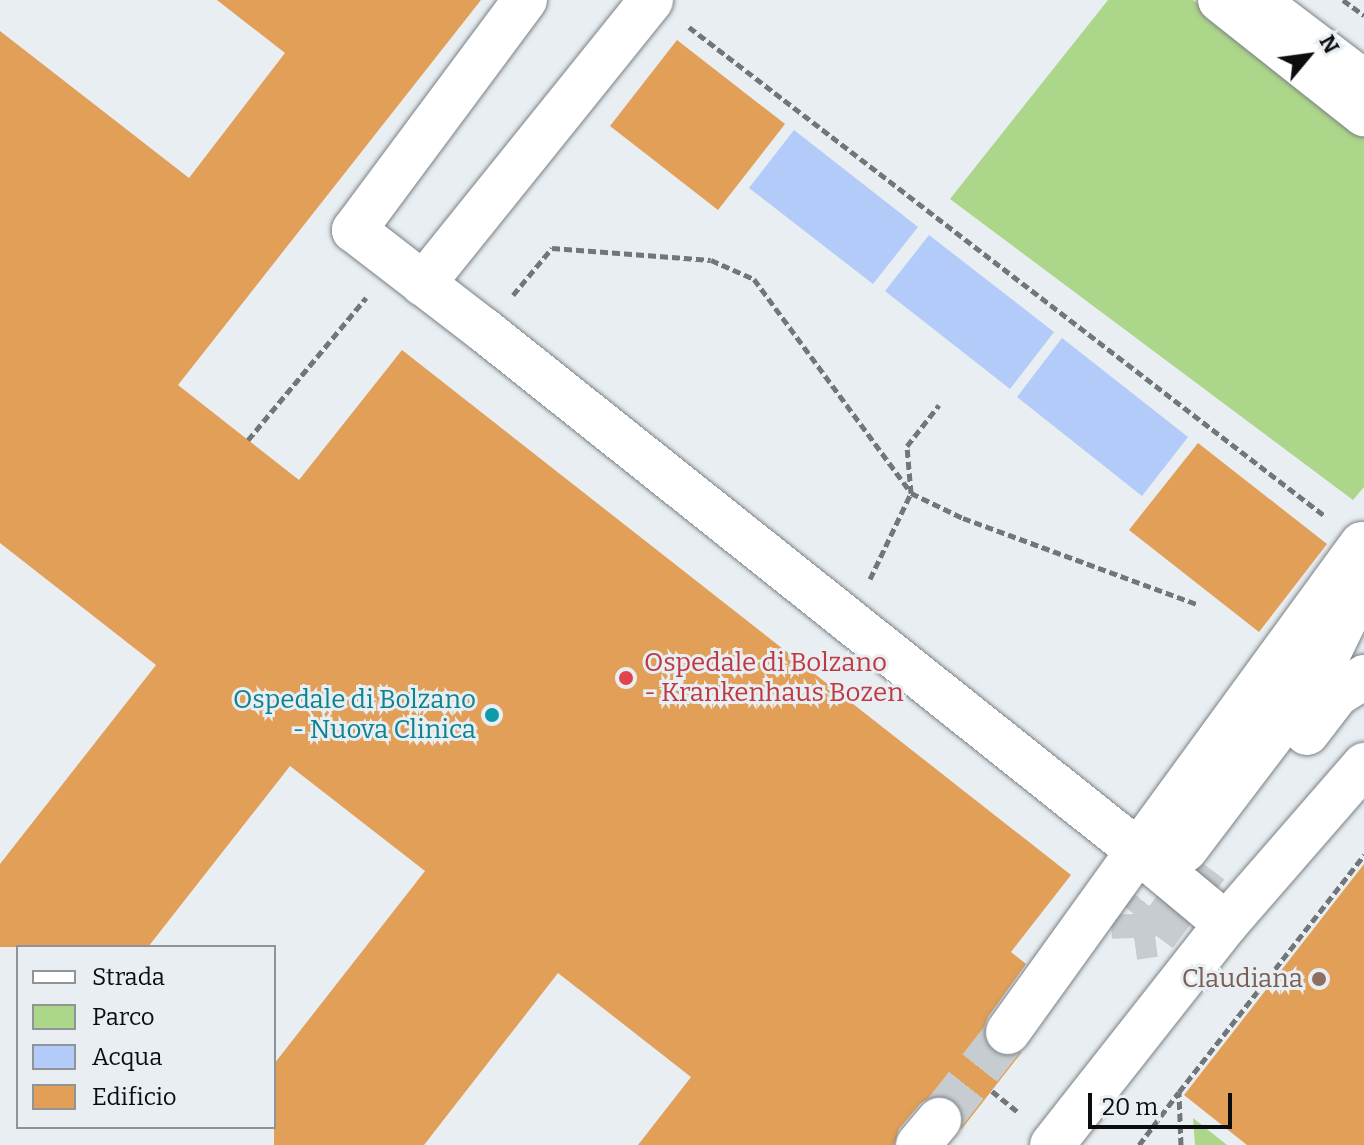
<!DOCTYPE html>
<html>
<head>
<meta charset="utf-8">
<style>
  body { margin:0 }
  #map { position:relative; width:1364px; height:1145px; overflow:hidden; background:#e8eef2; font-family:Bitter,serif }
  div>[style] { position:absolute }
  [style*='--x'] { left:calc(var(--x)*1px); top:calc(var(--y)*1px); width:calc(var(--w)*1px); rotate:calc(var(--a)*1deg) }
  .green>* { inset:0; background:#acd68a }
  .water>* { inset:0; background:#b2cbf9 }
  .building>* { inset:0; background:#e19f58 }
  .minor-tunnel>* { height:44px; margin-top:-22px; transform-origin:0; background:repeating-linear-gradient(90deg,#c7ccd0 0 44px,transparent 0 66px) }
  .path>* { height:5px; margin-top:-2.5px; transform-origin:0; background:repeating-linear-gradient(90deg,#737679 0 8px,transparent 0 12px) }
  .roads { filter:drop-shadow(0 0 2px #7b8084) drop-shadow(0 0 2px #7b8084) }
  .minor>* { height:44px; margin:-22px; padding:0 22px; transform-origin:22px; border-radius:22px; background:#fff }
  .major>* { height:44px; margin:-22px; padding:0 22px; transform-origin:22px; border-radius:22px; background:#fff }
  .dots>* { width:22px; height:22px; translate:-50% -50%; box-sizing:border-box; border:4px solid #e8eef2; border-radius:50% }
  span { translate:-50% -50%; white-space:nowrap; text-align:center; line-height:1.15; -webkit-text-stroke:6px #e8eef2; paint-order:stroke }
  .health-label { font-size:26px; color:#be3a42 }
  .left { translate:0 -50%; text-align:left }
  .culture-label { font-size:26px; color:#0d838f }
  .right { translate:-100% -50%; text-align:right }
  .education-label { font-size:26px; color:#785e54 }
  .legend { position:absolute; left:16px; top:945px; width:260px; height:184px; box-sizing:border-box; background:#e8eef2; border:2px solid #909497; margin:0; padding:10px 14px; list-style:none; font-size:24px; color:#0c0d0f }
  .legend li { display:flex; align-items:center; gap:16px; height:40px }
  .legend b { width:40px; border:2px solid #909497 }
  .north { position:absolute; left:1268px; top:16px; width:80px; height:80px; -webkit-text-stroke:6px #e8eef2; paint-order:stroke; rotate:61deg; font-size:22px; font-weight:700; line-height:32px; text-align:center; color:#0c0d0f }
  .north::after { content:''; display:block; margin:auto; width:28px; height:36px; background:#0c0d0f; clip-path:polygon(50% 0,100% 100%,50% 72%,0 100%) }
  .scale { position:absolute; left:1088px; top:1093px; width:144px; height:36px; box-sizing:border-box; border:4px solid #0c0d0f; border-top:0; padding-left:10px; font-size:24px; line-height:28px; white-space:nowrap; color:#0c0d0f; -webkit-text-stroke:6px #e8eef2; paint-order:stroke }
</style>
</head>
<body>
<div id="map">
  <div class="green">
    <div style="clip-path:polygon(1108px 0,1193px 0,1364px 134px,1364px 487px,1353px 500px,950px 199px)"></div>
    <div style="clip-path:polygon(1193px 1118px,1227px 1145px,1195px 1145px)"></div>
  </div>
  <div class="water">
    <div style="clip-path:polygon(794px 130px,918px 227px,873px 284px,749px 188px)"></div>
    <div style="clip-path:polygon(929px 235px,1054px 332px,1010px 389px,885px 291px)"></div>
    <div style="clip-path:polygon(1062px 338px,1188px 437px,1142px 496px,1017px 397px)"></div>
  </div>
  <div class="building">
    <div style="clip-path:polygon(217px 0,481px 0,178px 385px,299px 480px,402px 350px,1071px 875px,1011px 952px,1026px 964px,988px 1017px,983px 1030px,986px 1043px,994px 1053px,1006px 1057px,1022px 1052px,961px 1130px,962px 1111px,954px 1100px,943px 1095px,930px 1097px,920px 1104px,899px 1129px,894px 1145px,638px 1145px,691px 1077px,558px 973px,424px 1145px,274px 1145px,274px 1064px,425px 871px,290px 766px,148px 947px,0 947px,0 864px,156px 665px,0 543px,0 31px,189px 178px,285px 53px)"></div>
    <div style="clip-path:polygon(677px 40px,785px 124px,718px 210px,610px 126px)"></div>
    <div style="clip-path:polygon(1198px 443px,1327px 544px,1259px 632px,1129px 530px)"></div>
    <div style="clip-path:polygon(1364px 864px,1364px 1145px,1247px 1145px,1184px 1095px)"></div>
  </div>
  <div class="minor-tunnel">
    <div style="--x:1185;--y:850;--w:82;--a:129.1"></div>
    <div style="--x:1133;--y:914;--w:24;--a:88"></div>
    <div style="--x:1134;--y:938;--w:21;--a:-8"></div>
    <div style="--x:1155;--y:935;--w:86;--a:-53"></div>
    <div style="--x:939;--y:1120;--w:112;--a:-51.9"></div>
  </div>
  <div class="path">
    <div style="--x:1343;--y:0;--w:26;--a:36"></div>
    <div style="--x:689;--y:27;--w:802;--a:37.56"></div>
    <div style="--x:513;--y:295;--w:61;--a:-50.3"></div>
    <div style="--x:552;--y:248;--w:159;--a:4.3"></div>
    <div style="--x:711;--y:260;--w:47;--a:23.8"></div>
    <div style="--x:754;--y:279;--w:265;--a:53.7"></div>
    <div style="--x:911;--y:493;--w:58;--a:25.7"></div>
    <div style="--x:963;--y:518;--w:249;--a:20.2"></div>
    <div style="--x:248;--y:440;--w:185;--a:-50.3"></div>
    <div style="--x:870;--y:579;--w:95;--a:-64.5"></div>
    <div style="--x:911;--y:493;--w:47;--a:-94.9"></div>
    <div style="--x:907;--y:446;--w:52;--a:-52"></div>
    <div style="--x:992;--y:1091;--w:35;--a:39"></div>
    <div style="--x:1139;--y:1145;--w:66;--a:-53"></div>
    <div style="--x:1181;--y:1145;--w:53;--a:-92.2"></div>
    <div style="--x:1179;--y:1092;--w:301;--a:-52"></div>
  </div>
  <div class="roads">
    <div class="minor">
      <div style="--x:525;--y:0;--w:287;--a:126.6"></div>
      <div style="--x:354;--y:230;--w:164;--a:37.6"></div>
      <div style="--x:484;--y:330;--w:836;--a:38.54"></div>
      <div style="--x:1138;--y:851;--w:223;--a:125.7"></div>
      <div style="--x:1220;--y:0;--w:184;--a:38.4"></div>
      <div style="--x:423;--y:284;--w:364;--a:-51.2"></div>
      <div style="--x:1307;--y:733;--w:49;--a:-52.4"></div>
      <div style="--x:1337;--y:694;--w:32;--a:-32"></div>
      <div style="--x:1185;--y:850;--w:220;--a:-52.8"></div>
      <div style="--x:1318;--y:675;--w:93;--a:-64"></div>
      <div style="--x:1226;--y:924;--w:114;--a:-140.3"></div>
      <div style="--x:1138;--y:851;--w:380;--a:-53.9"></div>
      <div style="--x:918;--y:1145;--w:33;--a:-50"></div>
      <div style="--x:1052;--y:1145;--w:281;--a:-51.8"></div>
      <div style="--x:1226;--y:924;--w:211;--a:-49"></div>
    </div>
    <div class="major">
      <div style="--x:1256;--y:0;--w:136;--a:37.2"></div>
    </div>
  </div>
  <div class="dots">
    <div style="left:626px;top:678px;background:#e0444e"></div>
    <div style="left:492px;top:715px;background:#0f9aa8"></div>
    <div style="left:1319px;top:979px;background:#8d6e63"></div>
  </div>
  <div class="health-label">
    <span class="left" style="left:644px;top:678px">Ospedale di Bolzano<br>- Krankenhaus Bozen</span>
  </div>
  <div class="culture-label">
    <span class="right" style="left:476px;top:715px">Ospedale di Bolzano<br>- Nuova Clinica</span>
  </div>
  <div class="education-label">
    <span class="right" style="left:1303px;top:979px">Claudiana</span>
  </div>
  <ul class="legend">
  <li><b style="height:10px;background:#fff"></b>Strada</li>
  <li><b style="height:22px;background:#acd68a"></b>Parco</li>
  <li><b style="height:22px;background:#b2cbf9"></b>Acqua</li>
  <li><b style="height:22px;background:#e19f58"></b>Edificio</li>
  </ul>
  <div class="north">N</div>
  <div class="scale">20 m</div>
</div>
</body>
</html>
